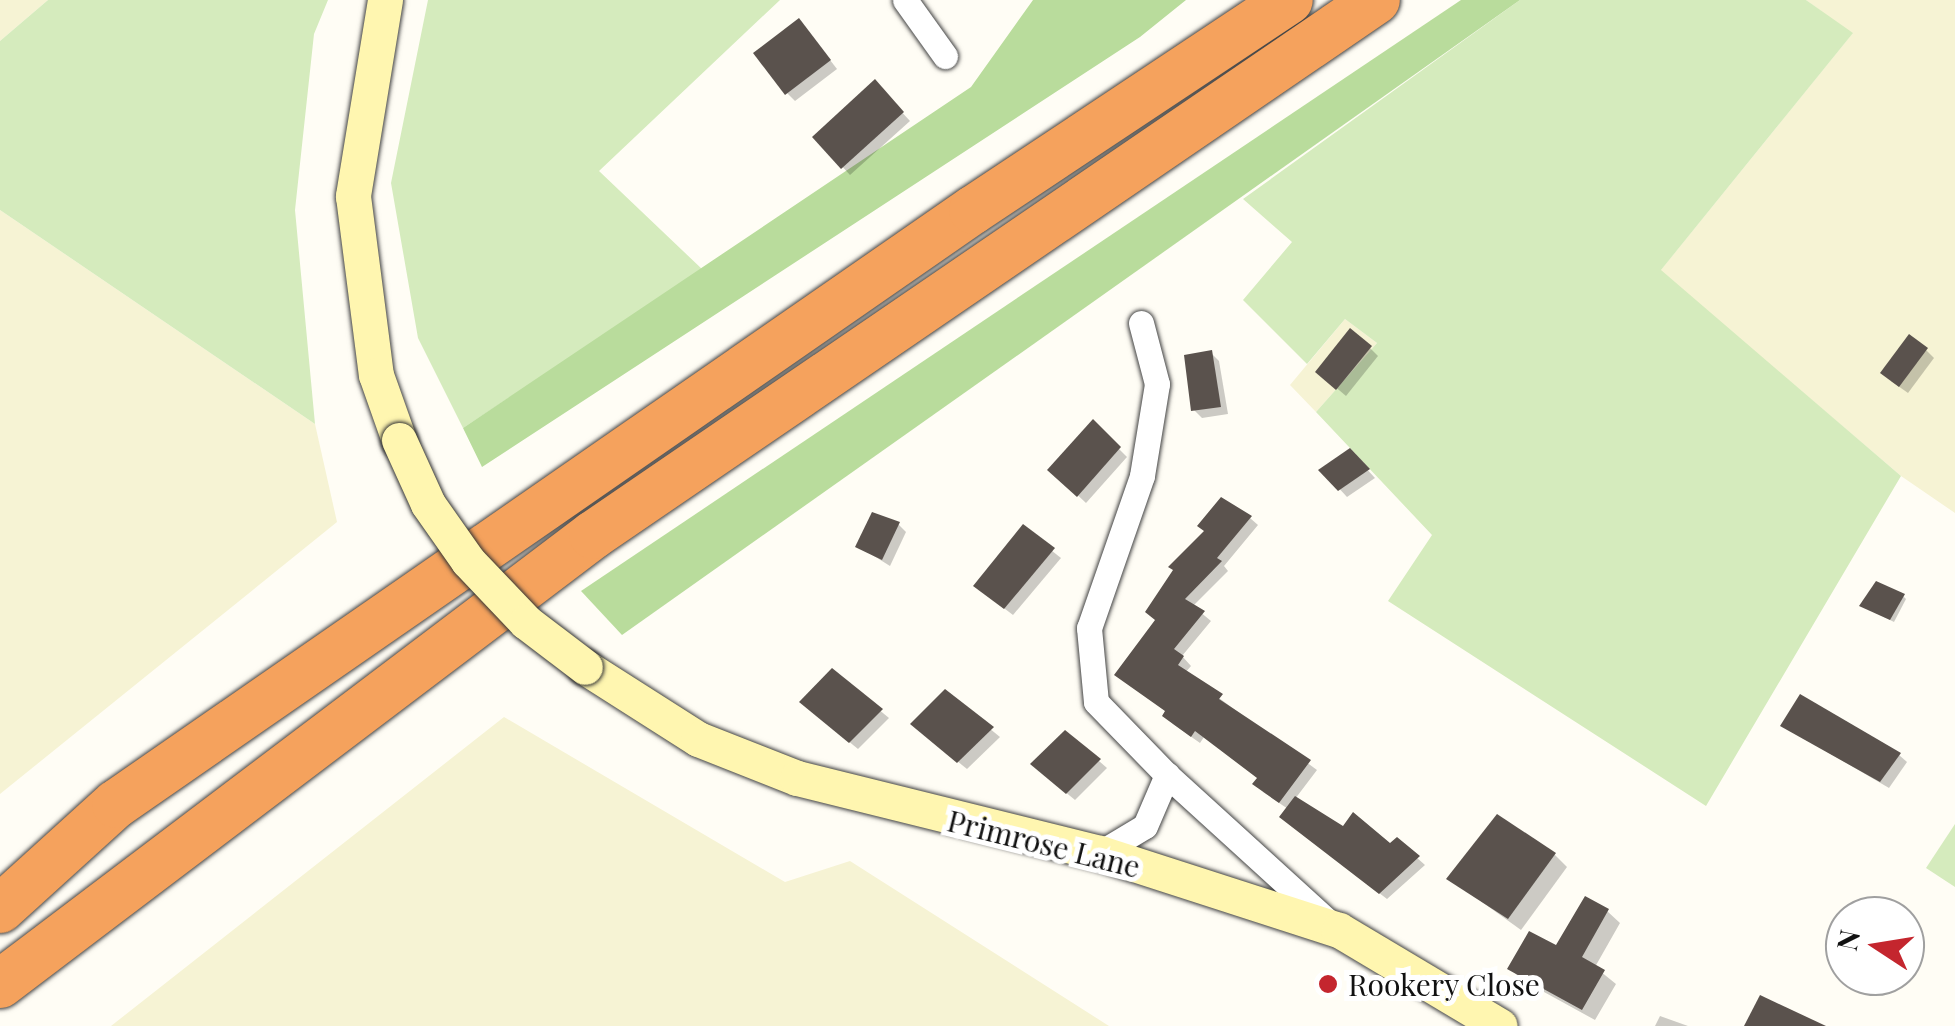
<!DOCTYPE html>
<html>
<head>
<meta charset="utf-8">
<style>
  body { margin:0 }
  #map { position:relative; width:1955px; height:1026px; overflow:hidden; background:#fffdf5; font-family:"Playfair Display",serif }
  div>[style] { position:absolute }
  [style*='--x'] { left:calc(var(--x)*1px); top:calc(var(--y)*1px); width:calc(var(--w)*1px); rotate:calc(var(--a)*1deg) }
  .farmland>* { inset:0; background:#f6f3d4 }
  .green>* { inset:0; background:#d5ebbd }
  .forest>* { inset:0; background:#b9dc9c }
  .shadow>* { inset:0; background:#0003 }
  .building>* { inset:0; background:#5a524d }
  .roads { filter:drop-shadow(0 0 2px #444) drop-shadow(0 0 2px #444) }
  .street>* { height:25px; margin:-12.5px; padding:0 12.5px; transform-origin:12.5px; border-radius:12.5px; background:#fff }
  .secondary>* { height:35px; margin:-17.5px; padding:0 17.5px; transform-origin:17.5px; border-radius:17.5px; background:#fff6b0 }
  .highway>* { height:48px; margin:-24px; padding:0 24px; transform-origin:24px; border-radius:24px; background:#f5a25d }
  .bridges { filter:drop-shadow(0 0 2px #333) drop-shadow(0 0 2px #333) }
  .secondary-bridge>* { height:35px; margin:-17.5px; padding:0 17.5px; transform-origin:17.5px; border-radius:17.5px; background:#fff6b0 }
  .dots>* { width:28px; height:28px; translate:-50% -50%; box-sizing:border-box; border:5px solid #fff; border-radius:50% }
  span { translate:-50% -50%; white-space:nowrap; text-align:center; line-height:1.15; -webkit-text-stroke:10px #fff; paint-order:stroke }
  .street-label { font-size:30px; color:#111 }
  .poi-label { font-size:30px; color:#111 }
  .left { translate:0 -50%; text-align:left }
  .north { position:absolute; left:1825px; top:896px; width:100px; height:100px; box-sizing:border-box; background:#fff; border:2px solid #a0a0a0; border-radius:50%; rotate:282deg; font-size:28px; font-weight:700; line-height:40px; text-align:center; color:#111 }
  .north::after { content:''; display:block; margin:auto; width:35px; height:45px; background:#c4262e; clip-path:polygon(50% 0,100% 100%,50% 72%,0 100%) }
</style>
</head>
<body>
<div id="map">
  <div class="farmland">
    <div style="clip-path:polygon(0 0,48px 0,0 41px)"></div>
    <div style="clip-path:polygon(1806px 0,1955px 0,1955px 513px,1901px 476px,1660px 271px,1852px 34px)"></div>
    <div style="clip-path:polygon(0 210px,315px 424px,337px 522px,0 794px)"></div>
    <div style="clip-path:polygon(1345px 319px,1377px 343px,1316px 412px,1290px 385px)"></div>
    <div style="clip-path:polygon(504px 717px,785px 882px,850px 861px,1109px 1026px,111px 1026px)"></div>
  </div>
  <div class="green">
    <div style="clip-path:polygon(48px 0,328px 0,314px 34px,295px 210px,315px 424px,0 210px,0 41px)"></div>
    <div style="clip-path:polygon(428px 0,780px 0,599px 171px,703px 270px,463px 428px,418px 338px,391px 183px)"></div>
    <div style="clip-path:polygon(1520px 0,1806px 0,1853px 33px,1661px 270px,1901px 476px,1706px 806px,1388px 601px,1432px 535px,1316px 412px,1377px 343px,1345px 319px,1307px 364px,1243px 300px,1292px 242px,1243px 199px)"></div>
    <div style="clip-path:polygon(1955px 824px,1955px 887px,1926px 868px)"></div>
  </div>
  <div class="forest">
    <div style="clip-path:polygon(1033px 0,1186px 0,1140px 37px,482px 467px,463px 428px,971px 87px)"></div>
    <div style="clip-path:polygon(1461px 0,1520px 0,622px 635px,581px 591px)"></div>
  </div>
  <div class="shadow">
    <div style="clip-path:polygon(806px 29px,837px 69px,795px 101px,787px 93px)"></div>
    <div style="clip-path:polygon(875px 83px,910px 121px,850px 175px,815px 137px)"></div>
    <div style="clip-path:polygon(1370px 348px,1378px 356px,1346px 396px,1326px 379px)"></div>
    <div style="clip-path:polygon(1926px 350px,1934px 358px,1908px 393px,1891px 381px)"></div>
    <div style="clip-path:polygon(1211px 353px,1219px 361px,1228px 414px,1202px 418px,1194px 410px)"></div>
    <div style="clip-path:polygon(1093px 423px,1127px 457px,1086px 503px,1051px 470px)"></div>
    <div style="clip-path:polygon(1350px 451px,1375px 478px,1347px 497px,1322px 470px)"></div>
    <div style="clip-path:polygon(1250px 518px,1258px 525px,1224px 566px,1228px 571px,1193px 606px,1211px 621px,1182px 656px,1191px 666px,1185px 673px,1317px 770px,1295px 799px,1343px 830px,1390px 846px,1397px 840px,1425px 865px,1387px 899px,1289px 824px,1288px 809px,1263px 792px,1259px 779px,1204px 737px,1200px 743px,1173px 724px,1165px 716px,1168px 713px,1118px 675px)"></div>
    <div style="clip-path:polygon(898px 524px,906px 532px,890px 566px,858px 546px)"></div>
    <div style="clip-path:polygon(1023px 528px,1061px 558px,1013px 615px,984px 593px)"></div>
    <div style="clip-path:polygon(1903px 596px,1906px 599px,1894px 622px,1862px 606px)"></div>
    <div style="clip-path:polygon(833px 672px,889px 718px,858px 749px,810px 710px)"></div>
    <div style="clip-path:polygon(945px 692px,1000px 737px,967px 769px,921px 732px)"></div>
    <div style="clip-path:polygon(1783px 726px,1899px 755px,1907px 762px,1889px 788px)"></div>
    <div style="clip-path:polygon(1099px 761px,1107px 768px,1075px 800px,1041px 772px)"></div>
    <div style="clip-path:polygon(1555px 855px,1567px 867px,1521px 930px,1450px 879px)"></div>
    <div style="clip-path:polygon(1607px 911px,1620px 923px,1595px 967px,1616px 984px,1595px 1020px,1522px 980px,1510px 968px,1557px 948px)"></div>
    <div style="clip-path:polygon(1660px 1016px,1688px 1026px,1655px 1026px)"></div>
  </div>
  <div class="building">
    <div style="clip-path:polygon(799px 18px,831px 60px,785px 95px,753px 53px)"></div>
    <div style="clip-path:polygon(875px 79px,904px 112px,841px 169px,812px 137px)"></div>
    <div style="clip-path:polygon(1350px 328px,1372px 346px,1336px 390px,1315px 372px)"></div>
    <div style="clip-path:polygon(1909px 334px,1928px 348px,1899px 387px,1880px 373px)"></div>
    <div style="clip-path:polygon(1212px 350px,1221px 407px,1191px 411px,1184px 355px)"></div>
    <div style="clip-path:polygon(1093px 419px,1121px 447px,1077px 497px,1047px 470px)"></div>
    <div style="clip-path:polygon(1350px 448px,1370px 469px,1338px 491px,1318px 470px)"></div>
    <div style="clip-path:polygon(1221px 497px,1252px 516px,1217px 558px,1222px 561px,1185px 599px,1205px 611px,1174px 649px,1184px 656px,1178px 665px,1223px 694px,1219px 699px,1311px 760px,1279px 803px,1252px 784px,1257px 778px,1195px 731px,1191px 737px,1162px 716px,1165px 711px,1114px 675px,1155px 620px,1145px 612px,1173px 570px,1168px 567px,1204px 531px,1197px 526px)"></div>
    <div style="clip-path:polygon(872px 512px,900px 522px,882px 560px,855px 547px)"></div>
    <div style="clip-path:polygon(1023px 524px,1055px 548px,1004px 609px,973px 586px)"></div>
    <div style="clip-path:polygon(1876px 581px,1905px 594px,1890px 620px,1859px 606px)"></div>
    <div style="clip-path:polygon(832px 668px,883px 709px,849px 743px,799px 702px)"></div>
    <div style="clip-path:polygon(945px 689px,994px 727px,957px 763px,910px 724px)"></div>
    <div style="clip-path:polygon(1800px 694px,1901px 753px,1880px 782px,1780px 726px)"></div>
    <div style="clip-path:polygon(1065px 730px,1101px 759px,1066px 794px,1030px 764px)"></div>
    <div style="clip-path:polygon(1295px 796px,1343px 826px,1353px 812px,1390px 843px,1397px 837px,1420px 856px,1379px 894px,1279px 817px)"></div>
    <div style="clip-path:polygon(1497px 814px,1556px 853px,1508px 919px,1446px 879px)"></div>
    <div style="clip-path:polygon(1585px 896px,1609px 909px,1582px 957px,1605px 970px,1582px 1010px,1507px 969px,1529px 931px,1556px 945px)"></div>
    <div style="clip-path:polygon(1760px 995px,1826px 1026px,1744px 1026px)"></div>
  </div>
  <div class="roads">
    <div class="street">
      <div style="--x:905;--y:0;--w:69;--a:54.5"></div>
      <div style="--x:1141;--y:323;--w:63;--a:75.3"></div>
      <div style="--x:1157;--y:384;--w:93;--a:99.3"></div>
      <div style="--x:1142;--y:476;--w:161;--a:109.2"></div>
      <div style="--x:1089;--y:628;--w:74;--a:84.6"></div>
      <div style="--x:1096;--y:702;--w:102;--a:45.8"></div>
      <div style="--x:1167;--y:775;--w:222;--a:42.3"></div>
      <div style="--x:1100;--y:853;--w:52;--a:-31"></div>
      <div style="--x:1145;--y:826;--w:56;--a:-66.7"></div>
    </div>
    <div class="secondary">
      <div style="--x:385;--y:0;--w:199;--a:99.3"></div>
      <div style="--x:353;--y:196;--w:180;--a:82.7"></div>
      <div style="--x:376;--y:375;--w:69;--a:70.5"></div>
      <div style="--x:585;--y:667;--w:134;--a:32.5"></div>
      <div style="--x:698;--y:739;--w:106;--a:21.5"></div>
      <div style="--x:797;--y:778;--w:312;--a:13.9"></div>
      <div style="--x:1100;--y:853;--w:251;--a:17.9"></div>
      <div style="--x:1339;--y:930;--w:187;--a:30.8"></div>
    </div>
    <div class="highway">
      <div style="--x:0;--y:909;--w:156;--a:-42.2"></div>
      <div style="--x:116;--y:804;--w:1043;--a:-34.73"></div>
      <div style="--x:973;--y:210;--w:379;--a:-33.6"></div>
      <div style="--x:0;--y:984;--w:744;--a:-37.13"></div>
      <div style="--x:593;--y:535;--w:948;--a:-34.34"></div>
    </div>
  </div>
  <div class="bridges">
    <div class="secondary-bridge">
      <div style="--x:399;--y:440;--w:70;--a:65.6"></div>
      <div style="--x:428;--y:504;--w:70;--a:54.9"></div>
      <div style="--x:468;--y:561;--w:84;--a:46.4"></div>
      <div style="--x:526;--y:622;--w:74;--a:37.3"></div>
    </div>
  </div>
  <div class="dots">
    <div style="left:1328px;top:984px;background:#c4262e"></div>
  </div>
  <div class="street-label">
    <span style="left:1044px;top:843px;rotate:14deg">Primrose Lane</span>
  </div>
  <div class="poi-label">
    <span class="left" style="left:1348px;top:984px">Rookery Close</span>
  </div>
  <div class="north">N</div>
</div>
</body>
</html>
